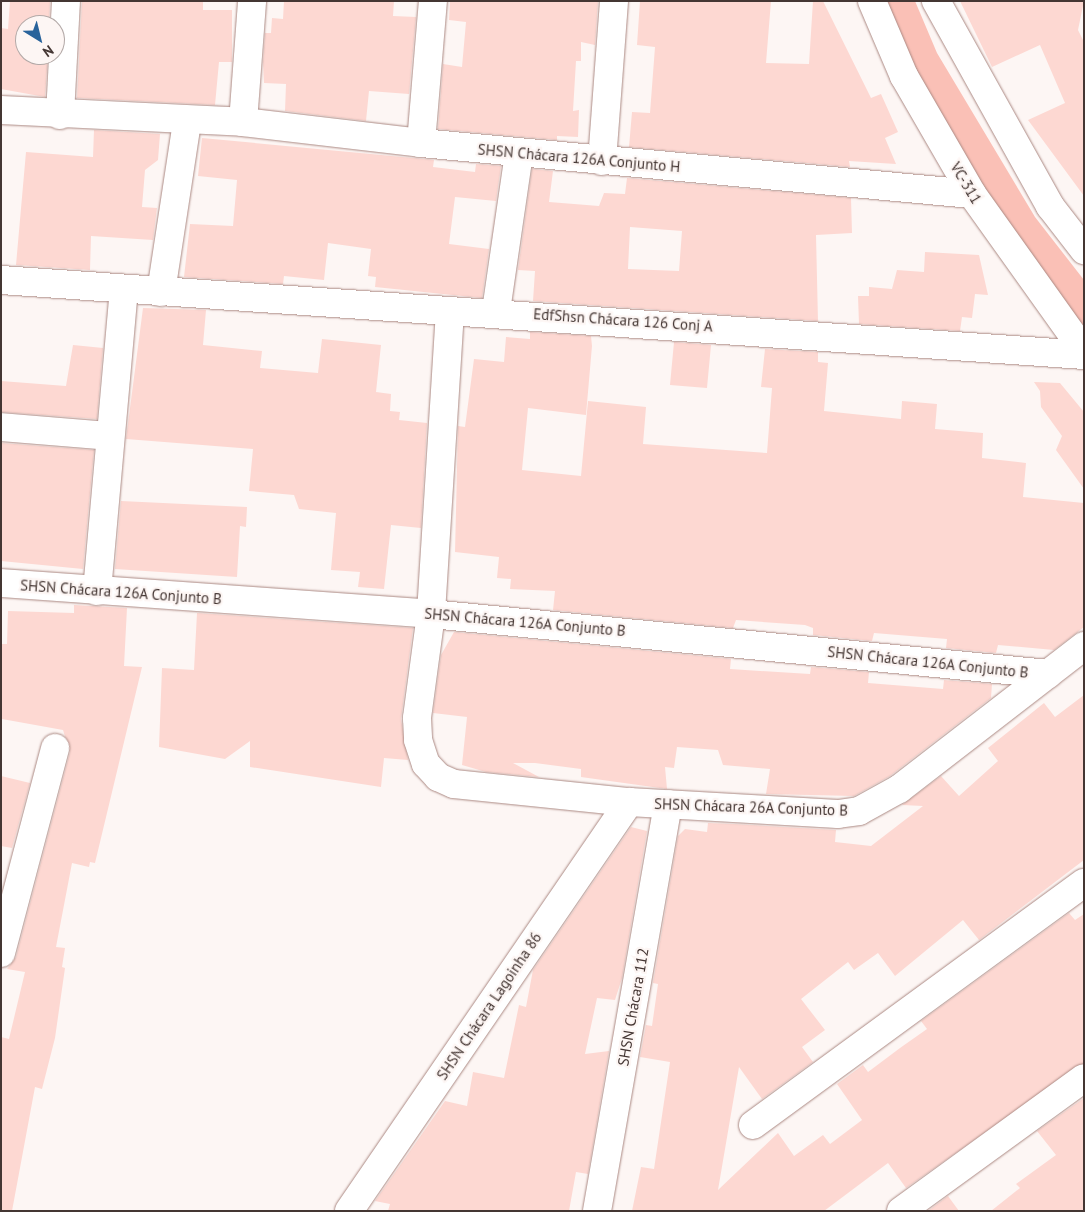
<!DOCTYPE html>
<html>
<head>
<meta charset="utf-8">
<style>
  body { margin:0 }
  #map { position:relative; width:1085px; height:1212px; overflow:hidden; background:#fdf6f4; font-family:"PT Sans",sans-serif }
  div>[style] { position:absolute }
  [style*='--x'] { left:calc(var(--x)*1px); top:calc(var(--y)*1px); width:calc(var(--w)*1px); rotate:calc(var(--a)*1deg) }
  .green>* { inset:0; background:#fac0b6 }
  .building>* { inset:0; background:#fdd8d2 }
  .roads { filter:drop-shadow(0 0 1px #ab8983) drop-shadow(0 0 1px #ab8983) }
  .street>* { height:28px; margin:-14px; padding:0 14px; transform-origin:14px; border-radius:14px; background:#fff }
  .secondary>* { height:28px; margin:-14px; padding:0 14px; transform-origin:14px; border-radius:14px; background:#fff }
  span { translate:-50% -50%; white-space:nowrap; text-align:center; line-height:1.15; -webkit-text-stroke:4.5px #fdf6f4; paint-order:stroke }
  .street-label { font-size:15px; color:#443633 }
  .frame { position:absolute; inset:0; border:2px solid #443633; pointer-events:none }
  .north { position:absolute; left:15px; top:15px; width:50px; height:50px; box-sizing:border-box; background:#fdf6f4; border:1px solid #b3a9a7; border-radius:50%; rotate:144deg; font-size:14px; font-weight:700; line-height:20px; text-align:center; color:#443633 }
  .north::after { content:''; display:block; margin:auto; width:18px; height:22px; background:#29639b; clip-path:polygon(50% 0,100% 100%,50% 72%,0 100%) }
</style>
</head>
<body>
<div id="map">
  <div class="green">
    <div style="clip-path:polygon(883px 1px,915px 1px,937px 53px,1035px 217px,1084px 280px,1084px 336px,1052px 297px,933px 111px)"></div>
  </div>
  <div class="building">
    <div style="clip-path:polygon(10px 1px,50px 1px,49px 25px,25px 25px,25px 55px,48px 55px,45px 97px,1px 89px,1px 28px,8px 29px)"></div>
    <div style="clip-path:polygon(82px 1px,203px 1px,203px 10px,232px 10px,232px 62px,219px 62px,215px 105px,77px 98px)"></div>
    <div style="clip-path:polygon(284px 1px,394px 1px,393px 16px,416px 17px,409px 94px,369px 91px,366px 121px,285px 111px,286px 84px,264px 83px,263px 62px,265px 33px,271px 33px,272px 18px,283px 19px)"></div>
    <div style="clip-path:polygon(450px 1px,598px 1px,595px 45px,581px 42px,581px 61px,576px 61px,573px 111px,579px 110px,578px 137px,557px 136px,557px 140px,438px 129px,443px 64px,462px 67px,466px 22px,449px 20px)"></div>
    <div style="clip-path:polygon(640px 1px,771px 1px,766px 63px,809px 64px,813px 1px,823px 1px,871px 98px,881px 94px,898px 132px,885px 138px,896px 164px,849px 161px,850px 167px,629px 147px,632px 112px,650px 113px,655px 47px,637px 45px)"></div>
    <div style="clip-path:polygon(960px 1px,1084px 1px,1078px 30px,1084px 42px,1084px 196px,1028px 120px,1065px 103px,1040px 45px,992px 67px)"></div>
    <div style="clip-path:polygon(94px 130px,160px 134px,158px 160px,145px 170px,142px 207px,157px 208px,153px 240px,91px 236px,90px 270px,16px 265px,26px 152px,93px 157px)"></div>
    <div style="clip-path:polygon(202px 138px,434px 160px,433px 167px,475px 172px,476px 164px,501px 166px,496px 201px,455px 197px,449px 244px,489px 249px,482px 298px,375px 287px,376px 277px,368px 276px,371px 249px,328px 243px,324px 280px,284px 276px,283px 284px,184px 277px,190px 224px,233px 226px,237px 180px,198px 176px)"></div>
    <div style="clip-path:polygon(evenodd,532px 169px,553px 171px,549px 202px,599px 206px,604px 193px,625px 194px,627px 178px,851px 198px,852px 233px,816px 235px,818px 321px,533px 301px,535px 271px,518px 270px,532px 169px,630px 227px,682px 231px,679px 271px,628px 269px,630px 227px)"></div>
    <div style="clip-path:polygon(925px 252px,979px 255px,988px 295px,975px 294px,972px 318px,962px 317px,960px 331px,859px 324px,858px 296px,869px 296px,869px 287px,892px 289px,897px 270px,924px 272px)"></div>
    <div style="clip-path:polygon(143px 308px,206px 310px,203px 345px,262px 351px,260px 368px,318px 373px,322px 339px,381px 345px,376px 392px,391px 394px,390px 411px,400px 412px,399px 420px,427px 423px,421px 528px,391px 525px,384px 589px,358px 587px,360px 572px,331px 570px,336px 513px,299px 509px,294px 495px,249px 491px,253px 449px,126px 439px)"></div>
    <div style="clip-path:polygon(530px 332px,591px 336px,592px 346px,586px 415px,528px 408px,522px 470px,581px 476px,588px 401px,646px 407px,643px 444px,767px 453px,772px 388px,761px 387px,765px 349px,818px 352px,818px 362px,828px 363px,824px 411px,901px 419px,902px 401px,937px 404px,935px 429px,983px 433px,982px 458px,1026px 463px,1023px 497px,1084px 503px,1084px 627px,1054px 650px,998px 645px,996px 653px,946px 648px,947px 639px,874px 633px,872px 641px,813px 635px,813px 628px,805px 625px,736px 620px,733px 628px,553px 610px,555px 591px,510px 589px,511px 579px,497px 578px,499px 557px,455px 552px,458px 426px,465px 427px,474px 359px,504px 362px,506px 337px,530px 339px)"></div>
    <div style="clip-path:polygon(674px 342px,711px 345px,707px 388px,670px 385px)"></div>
    <div style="clip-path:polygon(73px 345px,103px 348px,97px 419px,1px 412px,1px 381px,66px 386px)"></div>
    <div style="clip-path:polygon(1034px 382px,1060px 383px,1084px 412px,1084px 489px,1056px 450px,1062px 436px,1041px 407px,1040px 391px)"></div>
    <div style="clip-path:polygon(1px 443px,94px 450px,83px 569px,1px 561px)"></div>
    <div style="clip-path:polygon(121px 501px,247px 507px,246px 527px,240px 526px,237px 577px,115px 569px)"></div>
    <div style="clip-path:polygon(74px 605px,127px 608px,124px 666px,142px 667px,95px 863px,90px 862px,89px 867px,72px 863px,56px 947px,65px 948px,62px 967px,65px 968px,55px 1038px,42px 1089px,35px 1087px,12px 1211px,1px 1211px,1px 1037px,9px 1039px,25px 972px,7px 969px,16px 957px,70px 752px,63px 730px,2px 719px,1px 644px,7px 644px,8px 611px,74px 613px)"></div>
    <div style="clip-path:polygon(197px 613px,413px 628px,401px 719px,408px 760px,384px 758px,381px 787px,250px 767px,250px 741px,225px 759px,159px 747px,162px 668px,194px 670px)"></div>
    <div style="clip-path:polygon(454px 632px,731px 659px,730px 669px,810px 674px,811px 667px,869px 672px,868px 683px,943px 689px,944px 680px,992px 684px,991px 698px,890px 776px,854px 796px,766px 794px,770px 769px,723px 765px,718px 750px,677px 747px,674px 768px,665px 767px,667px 789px,581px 777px,581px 769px,535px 763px,513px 763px,539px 777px,486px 772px,462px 765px,467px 717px,433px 713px,441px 655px)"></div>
    <div style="clip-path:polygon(1084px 695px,1084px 860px,979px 940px,963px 920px,895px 976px,878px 953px,854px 970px,848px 962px,801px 999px,825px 1030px,802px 1047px,813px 1062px,762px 1099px,739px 1067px,718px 1190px,778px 1133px,794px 1156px,823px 1135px,830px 1144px,862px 1120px,837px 1084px,863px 1065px,868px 1072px,900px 1048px,927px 1029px,921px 1021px,1069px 913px,1075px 920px,1084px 914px,1084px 1063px,906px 1188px,888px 1163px,824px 1211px,632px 1211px,641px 1167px,654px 1169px,670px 1062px,640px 1057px,646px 1025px,652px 1026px,658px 984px,653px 983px,678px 836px,685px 829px,707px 832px,708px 823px,733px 824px,836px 830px,835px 842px,871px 846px,923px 806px,902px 805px,941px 776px,959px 796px,998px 761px,988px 748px,1044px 703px,1055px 717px)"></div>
    <div style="clip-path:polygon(1px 776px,30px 783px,12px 848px,1px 846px)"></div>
    <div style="clip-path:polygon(631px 827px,647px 831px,622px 978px,615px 1000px,597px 998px,585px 1054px,609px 1051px,588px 1174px,576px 1172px,569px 1211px,388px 1211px,390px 1204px,375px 1201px,445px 1101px,467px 1106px,473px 1072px,504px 1078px,519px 1005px,526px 1007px,533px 970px)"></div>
    <div style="clip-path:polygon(1084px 1098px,1084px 1211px,991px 1211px,1020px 1188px,1016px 1184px,1056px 1155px,1037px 1131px)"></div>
    <div style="clip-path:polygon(948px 1196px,959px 1211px,928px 1211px)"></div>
  </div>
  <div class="roads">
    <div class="street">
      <div style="--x:1;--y:110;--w:242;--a:2.8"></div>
      <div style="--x:243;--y:122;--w:179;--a:6.7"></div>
      <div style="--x:421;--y:143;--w:553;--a:5.29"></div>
      <div style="--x:60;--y:115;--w:114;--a:-87"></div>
      <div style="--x:243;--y:122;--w:121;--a:-85.7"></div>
      <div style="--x:421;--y:143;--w:143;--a:-85.2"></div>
      <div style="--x:602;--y:161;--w:160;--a:-85.7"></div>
      <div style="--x:1;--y:280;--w:1086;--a:3.96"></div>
      <div style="--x:161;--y:292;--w:172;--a:-81.3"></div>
      <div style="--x:450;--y:311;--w:304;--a:93.6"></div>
      <div style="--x:431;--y:614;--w:105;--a:97.7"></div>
      <div style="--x:417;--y:718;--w:22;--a:87"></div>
      <div style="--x:418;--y:740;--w:25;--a:72"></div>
      <div style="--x:426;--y:764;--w:18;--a:47"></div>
      <div style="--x:438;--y:777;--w:17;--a:24"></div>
      <div style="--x:454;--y:784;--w:176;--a:5.9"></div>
      <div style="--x:629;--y:802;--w:209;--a:3.3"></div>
      <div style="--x:838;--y:814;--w:21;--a:-8"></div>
      <div style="--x:859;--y:811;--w:46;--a:-28.8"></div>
      <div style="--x:899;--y:789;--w:234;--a:-37.7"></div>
      <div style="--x:496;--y:311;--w:160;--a:-81.7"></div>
      <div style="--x:1;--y:427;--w:109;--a:4.7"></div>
      <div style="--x:1;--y:583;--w:431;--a:4.1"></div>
      <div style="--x:431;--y:614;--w:620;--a:5.55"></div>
      <div style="--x:97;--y:591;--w:302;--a:-84.9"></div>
      <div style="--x:1;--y:953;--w:212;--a:-75.2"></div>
      <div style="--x:753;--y:1125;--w:410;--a:-36.2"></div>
      <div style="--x:349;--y:1211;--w:496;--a:-55.6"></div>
      <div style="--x:597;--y:1211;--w:413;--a:-80.1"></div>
    </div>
    <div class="secondary">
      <div style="--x:872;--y:1;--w:82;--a:66.9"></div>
      <div style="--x:904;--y:76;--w:136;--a:60"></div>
      <div style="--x:972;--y:194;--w:193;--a:54.5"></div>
      <div style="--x:936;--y:1;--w:235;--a:60.9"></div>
      <div style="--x:1050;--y:206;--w:56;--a:52.3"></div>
      <div style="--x:901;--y:1211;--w:226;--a:-36"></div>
    </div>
  </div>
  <div class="street-label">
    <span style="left:579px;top:158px;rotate:5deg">SHSN Chácara 126A Conjunto H</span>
    <span style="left:966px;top:183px;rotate:59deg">VC-311</span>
    <span style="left:623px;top:320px;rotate:4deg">EdfShsn Chácara 126 Conj A</span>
    <span style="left:121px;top:592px;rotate:4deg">SHSN Chácara 126A Conjunto B</span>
    <span style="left:525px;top:622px;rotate:5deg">SHSN Chácara 126A Conjunto B</span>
    <span style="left:928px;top:662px;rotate:6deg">SHSN Chácara 126A Conjunto B</span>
    <span style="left:751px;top:807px;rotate:2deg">SHSN Chácara 26A Conjunto B</span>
    <span style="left:489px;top:1006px;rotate:-56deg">SHSN Chácara Lagoinha 86</span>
    <span style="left:633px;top:1007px;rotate:-80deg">SHSN Chácara 112</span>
  </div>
  <div class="frame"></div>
  <div class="north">N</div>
</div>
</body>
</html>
